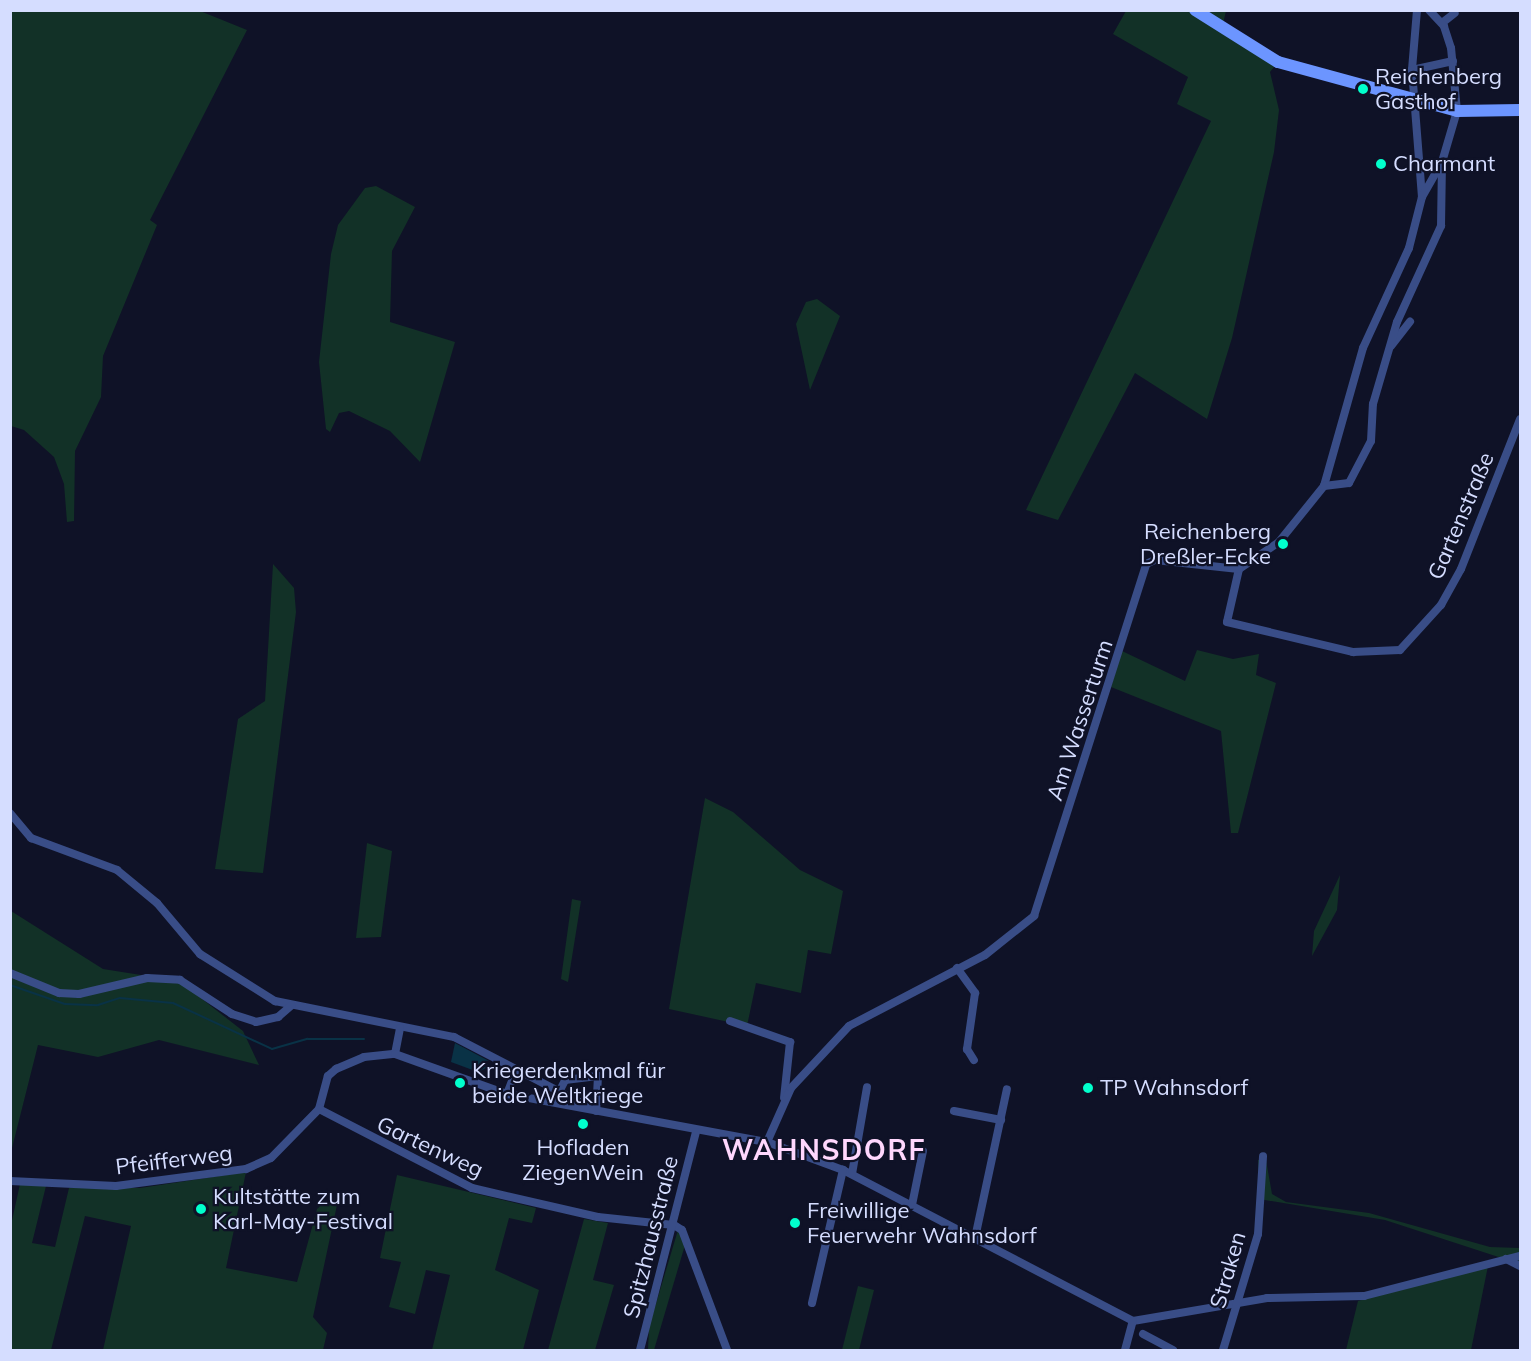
<!DOCTYPE html>
<html>
<head>
<meta charset="utf-8">
<style>
  body { margin:0 }
  #map { position:relative; width:1531px; height:1361px; overflow:hidden; background:#0f1227; font-family:Mulish,sans-serif }
  div>[style] { position:absolute }
  [style*='--x'] { left:calc(var(--x)*1px); top:calc(var(--y)*1px); width:calc(var(--w)*1px); rotate:calc(var(--a)*1deg) }
  .green>* { inset:0; background:#123127 }
  .water>* { inset:0; background:#093246 }
  .stream>* { height:2px; margin:-1px; padding:0 1px; transform-origin:1px; border-radius:1px; background:#093246 }
  .street>* { height:8px; margin:-4px; padding:0 4px; transform-origin:4px; border-radius:4px; background:#394d87 }
  .secondary>* { height:12px; margin:-6px; padding:0 6px; transform-origin:6px; border-radius:6px; background:#6c95ff }
  .dots>* { width:16px; height:16px; translate:-50% -50%; box-sizing:border-box; border:3px solid #0f1227; border-radius:50% }
  span { translate:-50% -50%; white-space:nowrap; text-align:center; line-height:1.15; -webkit-text-stroke:4.5px #0f1227; paint-order:stroke }
  .poi-label { font-size:22px; color:#d5ddff }
  .left { translate:0 -50%; text-align:left }
  .right { translate:-100% -50%; text-align:right }
  .street-label { font-size:22px; color:#d5ddff }
  .district-label { font-size:28px; color:#ffd7fd; font-weight:700; letter-spacing:1.5px }
  .frame { position:absolute; inset:0; border:12px solid #d5ddff; pointer-events:none }
</style>
</head>
<body>
<div id="map">
  <div class="green">
    <div style="clip-path:polygon(10px 11px,200px 11px,247px 30px,150px 220px,157px 225px,103px 356px,101px 397px,75px 451px,74px 521px,67px 522px,64px 484px,54px 457px,24px 430px,11px 426px)"></div>
    <div style="clip-path:polygon(1126px 11px,1226px 11px,1222px 28px,1278px 62px,1270px 72px,1279px 110px,1274px 152px,1232px 338px,1207px 419px,1135px 373px,1058px 520px,1026px 510px,1211px 121px,1177px 104px,1188px 77px,1113px 34px)"></div>
    <div style="clip-path:polygon(376px 186px,415px 207px,392px 251px,390px 322px,455px 342px,420px 462px,390px 431px,349px 411px,339px 413px,330px 432px,326px 429px,319px 362px,331px 254px,338px 225px,365px 188px)"></div>
    <div style="clip-path:polygon(817px 299px,840px 316px,810px 390px,796px 324px,806px 302px)"></div>
    <div style="clip-path:polygon(273px 564px,294px 588px,296px 612px,263px 873px,215px 869px,238px 719px,265px 701px)"></div>
    <div style="clip-path:polygon(1197px 650px,1233px 659px,1259px 654px,1256px 675px,1276px 683px,1238px 833px,1231px 833px,1221px 731px,1111px 687px,1122px 651px,1185px 681px)"></div>
    <div style="clip-path:polygon(705px 798px,733px 812px,800px 870px,843px 891px,831px 954px,808px 950px,801px 993px,756px 983px,747px 1026px,669px 1009px)"></div>
    <div style="clip-path:polygon(367px 843px,392px 851px,381px 937px,356px 938px)"></div>
    <div style="clip-path:polygon(1340px 875px,1337px 910px,1312px 956px,1314px 931px)"></div>
    <div style="clip-path:polygon(572px 899px,581px 901px,568px 982px,561px 979px)"></div>
    <div style="clip-path:polygon(11px 911px,103px 969px,179px 981px,243px 1031px,259px 1065px,159px 1040px,98px 1057px,38px 1045px,11px 1152px)"></div>
    <div style="clip-path:polygon(1258px 1160px,1266px 1160px,1272px 1194px,1286px 1202px,1369px 1213px,1490px 1247px,1520px 1248px,1520px 1264px,1385px 1220px,1259px 1199px)"></div>
    <div style="clip-path:polygon(246px 1172px,226px 1268px,297px 1282px,319px 1202px,337px 1205px,313px 1317px,327px 1333px,323px 1350px,103px 1350px,131px 1226px,85px 1216px,51px 1350px,11px 1350px,11px 1225px,20px 1184px,46px 1186px,32px 1243px,55px 1247px,69px 1188px,140px 1188px)"></div>
    <div style="clip-path:polygon(397px 1175px,536px 1208px,532px 1223px,509px 1218px,495px 1270px,539px 1290px,523px 1350px,432px 1350px,450px 1275px,426px 1270px,415px 1314px,389px 1307px,401px 1262px,380px 1258px)"></div>
    <div style="clip-path:polygon(584px 1219px,608px 1223px,593px 1280px,614px 1285px,595px 1350px,548px 1350px)"></div>
    <div style="clip-path:polygon(678px 1230px,685px 1245px,654px 1350px,648px 1350px,649px 1327px)"></div>
    <div style="clip-path:polygon(1488px 1266px,1471px 1350px,1346px 1350px,1358px 1301px)"></div>
    <div style="clip-path:polygon(858px 1286px,874px 1290px,859px 1350px,842px 1350px)"></div>
  </div>
  <div class="water">
    <div style="clip-path:polygon(455px 1043px,489px 1061px,486px 1068px,478px 1072px,451px 1062px)"></div>
  </div>
  <div class="stream">
    <div style="--x:10;--y:985;--w:58;--a:19.1"></div>
    <div style="--x:65;--y:1004;--w:33;--a:2"></div>
    <div style="--x:98;--y:1005;--w:23;--a:-18"></div>
    <div style="--x:120;--y:998;--w:53;--a:5.4"></div>
    <div style="--x:173;--y:1003;--w:109;--a:24.9"></div>
    <div style="--x:272;--y:1049;--w:37;--a:-16"></div>
    <div style="--x:308;--y:1039;--w:56;--a:0"></div>
  </div>
  <div class="street">
    <div style="--x:1417;--y:10;--w:60;--a:94.8"></div>
    <div style="--x:1412;--y:70;--w:127;--a:85.5"></div>
    <div style="--x:1422;--y:197;--w:53;--a:104.3"></div>
    <div style="--x:1409;--y:248;--w:110;--a:114.7"></div>
    <div style="--x:1363;--y:348;--w:143;--a:105.8"></div>
    <div style="--x:1324;--y:486;--w:72;--a:128.8"></div>
    <div style="--x:1279;--y:542;--w:48;--a:146"></div>
    <div style="--x:1239;--y:569;--w:54;--a:102.8"></div>
    <div style="--x:1227;--y:622;--w:130;--a:13.4"></div>
    <div style="--x:1353;--y:652;--w:47;--a:-2.4"></div>
    <div style="--x:1400;--y:650;--w:61;--a:-47.7"></div>
    <div style="--x:1441;--y:605;--w:41;--a:-60.9"></div>
    <div style="--x:1461;--y:569;--w:161;--a:-68.5"></div>
    <div style="--x:1442;--y:23;--w:16;--a:-38"></div>
    <div style="--x:1412;--y:70;--w:42;--a:-12.4"></div>
    <div style="--x:1422;--y:197;--w:40;--a:-60.3"></div>
    <div style="--x:1442;--y:162;--w:53;--a:-73.6"></div>
    <div style="--x:1457;--y:111;--w:63;--a:-95.4"></div>
    <div style="--x:1451;--y:48;--w:23;--a:-108"></div>
    <div style="--x:1444;--y:26;--w:22;--a:-133"></div>
    <div style="--x:1391;--y:346;--w:31;--a:-52"></div>
    <div style="--x:1324;--y:486;--w:25;--a:-7"></div>
    <div style="--x:1349;--y:483;--w:47;--a:-62.4"></div>
    <div style="--x:1371;--y:441;--w:37;--a:-87"></div>
    <div style="--x:1373;--y:404;--w:85;--a:-73.7"></div>
    <div style="--x:1397;--y:322;--w:106;--a:-65.4"></div>
    <div style="--x:1441;--y:226;--w:64;--a:-89.1"></div>
    <div style="--x:10;--y:813;--w:33;--a:50"></div>
    <div style="--x:31;--y:838;--w:92;--a:20.4"></div>
    <div style="--x:117;--y:870;--w:52;--a:39.5"></div>
    <div style="--x:157;--y:903;--w:67;--a:49.9"></div>
    <div style="--x:200;--y:954;--w:89;--a:32.1"></div>
    <div style="--x:275;--y:1001;--w:183;--a:11.4"></div>
    <div style="--x:454;--y:1037;--w:150;--a:27.4"></div>
    <div style="--x:957;--y:968;--w:31;--a:54"></div>
    <div style="--x:975;--y:993;--w:57;--a:98.1"></div>
    <div style="--x:967;--y:1049;--w:13;--a:58"></div>
    <div style="--x:10;--y:973;--w:53;--a:22.2"></div>
    <div style="--x:59;--y:993;--w:20;--a:3"></div>
    <div style="--x:79;--y:994;--w:70;--a:-13.2"></div>
    <div style="--x:147;--y:978;--w:33;--a:3"></div>
    <div style="--x:180;--y:980;--w:62;--a:33.2"></div>
    <div style="--x:232;--y:1014;--w:25;--a:18"></div>
    <div style="--x:256;--y:1022;--w:23;--a:-13"></div>
    <div style="--x:278;--y:1017;--w:18;--a:-41"></div>
    <div style="--x:730;--y:1021;--w:64;--a:19.3"></div>
    <div style="--x:790;--y:1042;--w:56;--a:96.1"></div>
    <div style="--x:395;--y:1054;--w:26;--a:-79"></div>
    <div style="--x:507;--y:1094;--w:25;--a:-69"></div>
    <div style="--x:557;--y:1096;--w:18;--a:-63"></div>
    <div style="--x:565;--y:1080;--w:33;--a:-7"></div>
    <div style="--x:598;--y:1076;--w:35;--a:93"></div>
    <div style="--x:319;--y:1109;--w:34;--a:-75"></div>
    <div style="--x:328;--y:1076;--w:11;--a:-41"></div>
    <div style="--x:336;--y:1069;--w:30;--a:-23"></div>
    <div style="--x:364;--y:1057;--w:31;--a:-6"></div>
    <div style="--x:395;--y:1054;--w:119;--a:19.7"></div>
    <div style="--x:507;--y:1094;--w:264;--a:10.5"></div>
    <div style="--x:767;--y:1142;--w:81;--a:20.2"></div>
    <div style="--x:843;--y:1170;--w:327;--a:27.5"></div>
    <div style="--x:319;--y:1109;--w:172;--a:27.3"></div>
    <div style="--x:472;--y:1188;--w:129;--a:13"></div>
    <div style="--x:598;--y:1217;--w:76;--a:6"></div>
    <div style="--x:674;--y:1225;--w:9;--a:32"></div>
    <div style="--x:682;--y:1230;--w:128;--a:69.4"></div>
    <div style="--x:954;--y:1111;--w:48;--a:10.8"></div>
    <div style="--x:767;--y:1142;--w:59;--a:-66"></div>
    <div style="--x:791;--y:1088;--w:85;--a:-46.9"></div>
    <div style="--x:849;--y:1026;--w:153;--a:-27.6"></div>
    <div style="--x:985;--y:955;--w:63;--a:-38.5"></div>
    <div style="--x:1034;--y:916;--w:369;--a:-72.3"></div>
    <div style="--x:1146;--y:564;--w:10;--a:-24"></div>
    <div style="--x:1155;--y:560;--w:84;--a:6.1"></div>
    <div style="--x:852;--y:1174;--w:88;--a:-80.2"></div>
    <div style="--x:10;--y:1181;--w:106;--a:2.7"></div>
    <div style="--x:116;--y:1186;--w:131;--a:-7.5"></div>
    <div style="--x:246;--y:1169;--w:27;--a:-24"></div>
    <div style="--x:271;--y:1158;--w:69;--a:-45.6"></div>
    <div style="--x:912;--y:1205;--w:55;--a:-78.5"></div>
    <div style="--x:975;--y:1238;--w:152;--a:-77.9"></div>
    <div style="--x:1506;--y:1259;--w:16;--a:27"></div>
    <div style="--x:812;--y:1303;--w:137;--a:-76.9"></div>
    <div style="--x:1133;--y:1321;--w:136;--a:-9.7"></div>
    <div style="--x:1267;--y:1298;--w:97;--a:-1.2"></div>
    <div style="--x:1364;--y:1296;--w:161;--a:-14.4"></div>
    <div style="--x:1143;--y:1334;--w:34;--a:28"></div>
    <div style="--x:640;--y:1350;--w:225;--a:-75.6"></div>
    <div style="--x:1125;--y:1350;--w:30;--a:-75"></div>
    <div style="--x:1223;--y:1350;--w:121;--a:-73.2"></div>
    <div style="--x:1258;--y:1234;--w:78;--a:-86.3"></div>
  </div>
  <div class="secondary">
    <div style="--x:1195;--y:10;--w:98;--a:32.1"></div>
    <div style="--x:1278;--y:62;--w:186;--a:15.3"></div>
    <div style="--x:1457;--y:111;--w:63;--a:-0.9"></div>
  </div>
  <div class="dots">
    <div style="left:1363px;top:89px;background:#01ffcc"></div>
    <div style="left:1381px;top:164px;background:#01ffcc"></div>
    <div style="left:1283px;top:544px;background:#01ffcc"></div>
    <div style="left:460px;top:1083px;background:#01ffcc"></div>
    <div style="left:1088px;top:1088px;background:#01ffcc"></div>
    <div style="left:583px;top:1124px;background:#01ffcc"></div>
    <div style="left:201px;top:1209px;background:#01ffcc"></div>
    <div style="left:795px;top:1223px;background:#01ffcc"></div>
  </div>
  <div class="poi-label">
    <span class="left" style="left:1375px;top:89px">Reichenberg<br>Gasthof</span>
    <span class="left" style="left:1393px;top:164px">Charmant</span>
    <span class="right" style="left:1271px;top:544px">Reichenberg<br>Dreßler-Ecke</span>
    <span class="left" style="left:472px;top:1083px">Kriegerdenkmal für<br>beide Weltkriege</span>
    <span class="left" style="left:1100px;top:1088px">TP Wahnsdorf</span>
    <span style="left:583px;top:1160px">Hofladen<br>ZiegenWein</span>
    <span class="left" style="left:213px;top:1209px">Kultstätte zum<br>Karl-May-Festival</span>
    <span class="left" style="left:807px;top:1223px">Freiwillige<br>Feuerwehr Wahnsdorf</span>
  </div>
  <div class="street-label">
    <span style="left:1461px;top:516px;rotate:-67deg">Gartenstraße</span>
    <span style="left:1080px;top:720px;rotate:-72deg">Am Wasserturm</span>
    <span style="left:430px;top:1147px;rotate:25deg">Gartenweg</span>
    <span style="left:174px;top:1160px;rotate:-7deg">Pfeifferweg</span>
    <span style="left:651px;top:1237px;rotate:-76deg">Spitzhausstraße</span>
    <span style="left:1228px;top:1270px;rotate:-74deg">Straken</span>
  </div>
  <div class="district-label">
    <span style="left:824px;top:1150px">WAHNSDORF</span>
  </div>
  <div class="frame"></div>
</div>
</body>
</html>
